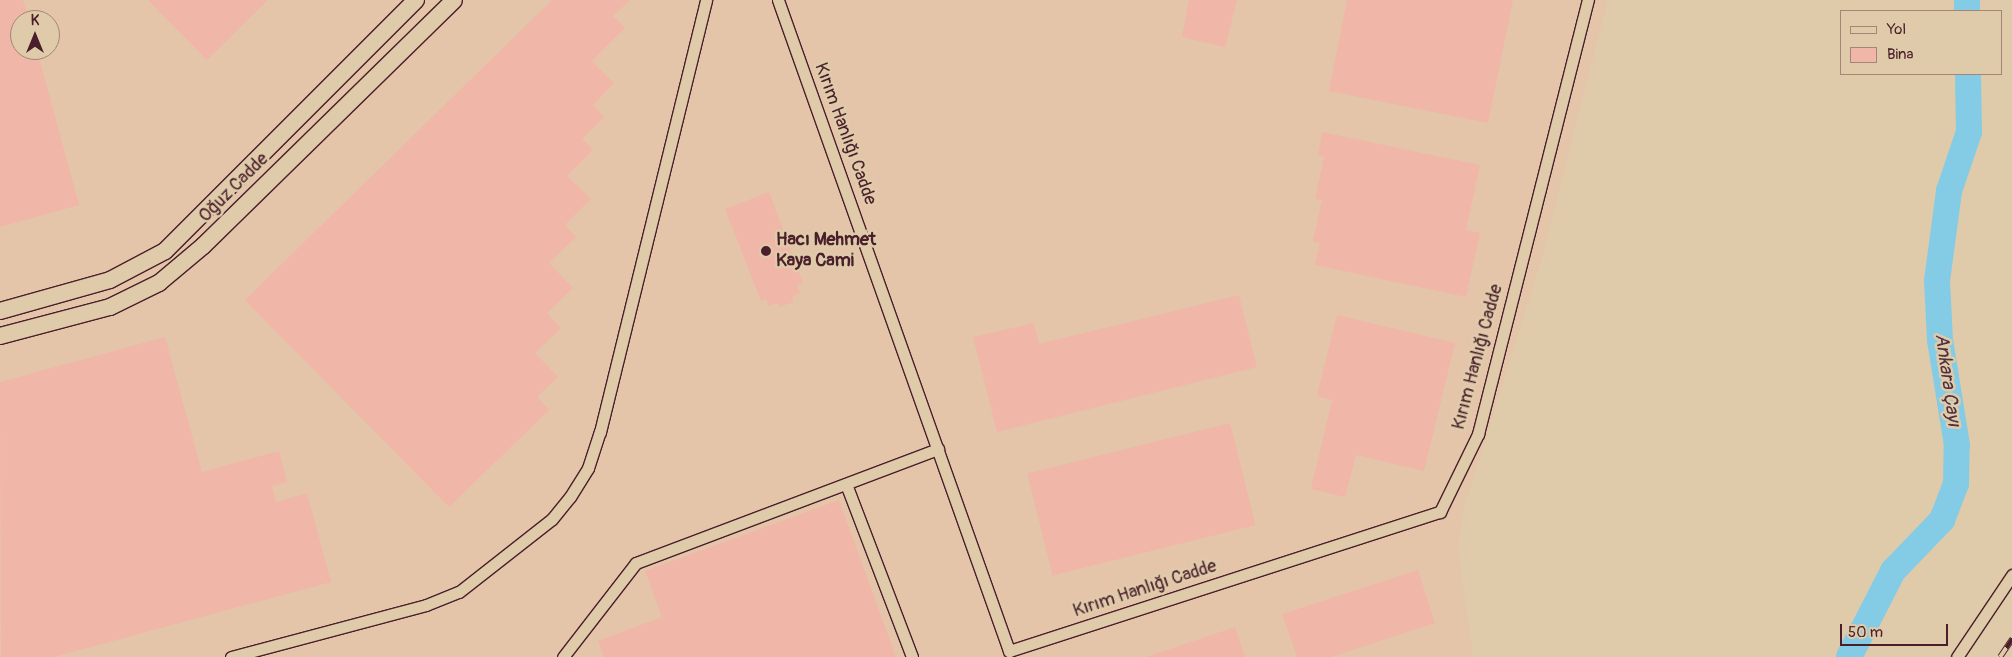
<!DOCTYPE html>
<meta charset="utf-8">
<style>
body{margin:0}
#map{position:relative;width:2012px;height:657px;overflow:hidden;background:#dfcbaa;font-family:Pangolin,sans-serif}
div>[style]{position:absolute}
[style*='--x']{left:calc(var(--x)*1px);top:calc(var(--y)*1px);width:calc(var(--w)*1px);rotate:calc(var(--a)*1deg)}
.built>*{inset:0;background:#e4c5a9}
.river>*{height:26px;margin:-13px;padding:0 13px;transform-origin:13px;border-radius:13px;background:#84cce5}
.building>*{inset:0;background:#f0b6a8;transform-origin:0 0}
.roads{filter:drop-shadow(1px 0 #4a1f2b) drop-shadow(-1px 0 #4a1f2b) drop-shadow(0 1px #4a1f2b) drop-shadow(0 -1px #4a1f2b)}
.street>*{height:11px;margin:-5.5px;padding:0 5.5px;transform-origin:5.5px;border-radius:5.5px;background:#dfcbaa}
.secondary>*{height:16px;margin:-8px;padding:0 8px;transform-origin:8px;border-radius:8px;background:#dfcbaa}
.rail>*{height:5.5px;margin-top:-2.75px;transform-origin:0;background:repeating-linear-gradient(90deg,#dfcbaa 0 11px,#4a1f2b 0 22px);box-sizing:border-box;border-block:1px solid #4a1f2b}
.dots>*{width:14px;height:14px;translate:-50% -50%;box-sizing:border-box;border:2px solid #dfcbaa;border-radius:50%}
span{translate:-50% -50%;white-space:nowrap;text-align:center;line-height:1.15;-webkit-text-stroke:5px #dfcbaa;paint-order:stroke}
.street-label{font-size:18px;color:#4a1f2b}
.poi-label{font-size:18px;color:#4a1f2b;font-weight:700}
.left{translate:0 -50%;text-align:left}
.water-label{font-size:19px;color:#50303e;font-style:italic}
.legend{position:absolute;left:1840px;top:10px;width:162px;height:65px;box-sizing:border-box;background:#dfcbaa;border:1px solid #a38677;margin:0;padding:6px 9px;list-style:none;font-size:15px;color:#4a1f2b}
.legend li{display:flex;align-items:center;gap:10px;height:25px}
.legend b{width:25px;border:1px solid #a38677}
.north{position:absolute;left:10px;top:10px;width:50px;height:50px;box-sizing:border-box;background:#dfcbaa;border:1px solid #a38677;border-radius:50%;rotate:0deg;font-size:14px;font-weight:700;line-height:20px;text-align:center;color:#4a1f2b}
.north::after{content:'';display:block;margin:auto;width:18px;height:22px;background:#4a1f2b;clip-path:polygon(50% 0,100% 100%,50% 72%,0 100%)}
.scale{position:absolute;left:1840px;top:624px;width:108px;height:22px;box-sizing:border-box;border:2px solid #4a1f2b;border-top:0;padding-left:6px;font-size:15px;line-height:18px;white-space:nowrap;color:#4a1f2b;-webkit-text-stroke:4px #dfcbaa;paint-order:stroke}
</style>
<div id="map">
<div class="built">
<div style="clip-path:polygon(evenodd,0 0,1608px 0,1542px 258px,1465px 505px,1458px 546px,1473px 657px,0 657px,0 0,20px 20px,50px 20px,50px 50px,20px 50px,20px 20px)"></div>
</div>
<div class="river">
<div style="--x:1967;--y:11;--w:11;--a:-90"></div>
<div style="--x:1849;--y:657;--w:97;--a:-62.9"></div>
<div style="--x:1893;--y:571;--w:71;--a:-46.1"></div>
<div style="--x:1942;--y:520;--w:39;--a:-69"></div>
<div style="--x:1956;--y:484;--w:39;--a:-89"></div>
<div style="--x:1957;--y:445;--w:106;--a:-99.2"></div>
<div style="--x:1940;--y:340;--w:59;--a:-92.9"></div>
<div style="--x:1937;--y:281;--w:91;--a:-82.4"></div>
<div style="--x:1949;--y:191;--w:62;--a:-71.3"></div>
<div style="--x:1969;--y:132;--w:58;--a:-91"></div>
</div>
<div class="building">
<div style="clip-path:polygon(0 0,23px 0,29px 20px,20px 20px,20px 50px,37px 50px,79px 205px,0 227px)"></div>
<div style="clip-path:polygon(148px 0,268px 0,207px 60px)"></div>
<div style="clip-path:polygon(552px 0,630px 0,613px 16px,625px 28px,592px 61px,614px 83px,593px 105px,604px 117px,582px 139px,593px 150px,567px 176px,591px 199px,565px 225px,576px 237px,549px 263px,573px 288px,547px 313px,561px 328px,535px 353px,558px 377px,537px 397px,549px 410px,449px 507px,245px 300px)"></div>
<div style="clip-path:polygon(1189px 0,1237px 0,1225px 47px,1182px 37px)"></div>
<div style="clip-path:polygon(1347px 0,1513px 0,1488px 123px,1329px 91px)"></div>
<div style="clip-path:polygon(1322px 132px,1480px 165px,1466px 230px,1480px 233px,1466px 297px,1315px 265px,1320px 243px,1313px 241px,1322px 200px,1315px 199px,1324px 157px,1318px 156px)"></div>
<div style="clip-path:polygon(769px 192px,803px 283px,797px 285px,800px 293px,792px 297px,794px 302px,779px 307px,777px 303px,769px 306px,766px 299px,761px 301px,725px 209px)"></div>
<div style="clip-path:polygon(1239px 295px,1257px 367px,997px 432px,973px 337px,1034px 323px,1039px 344px)"></div>
<div style="clip-path:polygon(1337px 315px,1455px 343px,1424px 471px,1356px 455px,1345px 497px,1311px 489px,1332px 400px,1317px 396px)"></div>
<div style="clip-path:polygon(165px 337px,202px 472px,279px 451px,287px 482px,272px 486px,276px 502px,307px 493px,331px 582px,54px 657px,1px 657px,0 382px)"></div>
<div style="left:1230px;top:423px;width:105px;height:209px;rotate:76deg"></div>
<div style="clip-path:polygon(839px 500px,896px 657px,604px 657px,598px 641px,662px 617px,645px 571px)"></div>
<div style="clip-path:polygon(1418px 570px,1435px 623px,1331px 657px,1297px 657px,1282px 614px)"></div>
<div style="clip-path:polygon(1235px 627px,1245px 657px,1146px 657px)"></div>
</div>
<div class="roads">
<div class="street">
<div style="--x:778;--y:0;--w:691;--a:70.46"></div>
<div style="--x:1009;--y:651;--w:453;--a:-17.9"></div>
<div style="--x:1440;--y:512;--w:87;--a:-64"></div>
<div style="--x:1478;--y:434;--w:448;--a:-75.8"></div>
<div style="--x:846;--y:484;--w:185;--a:69.1"></div>
<div style="--x:231;--y:657;--w:202;--a:-14.9"></div>
<div style="--x:426;--y:605;--w:35;--a:-22"></div>
<div style="--x:459;--y:592;--w:118;--a:-38.1"></div>
<div style="--x:552;--y:519;--w:28;--a:-51"></div>
<div style="--x:570;--y:497;--w:34;--a:-58"></div>
<div style="--x:588;--y:468;--w:38;--a:-72"></div>
<div style="--x:600;--y:432;--w:445;--a:-76.2"></div>
<div style="--x:563;--y:657;--w:119;--a:-52.2"></div>
<div style="--x:636;--y:563;--w:323;--a:-20.7"></div>
<div style="--x:1957;--y:657;--w:99;--a:-56.1"></div>
</div>
<div class="secondary">
<div style="--x:0;--y:311;--w:114;--a:-15.7"></div>
<div style="--x:110;--y:280;--w:62;--a:-27.8"></div>
<div style="--x:165;--y:251;--w:355;--a:-45"></div>
<div style="--x:0;--y:336;--w:114;--a:-14.8"></div>
<div style="--x:110;--y:307;--w:55;--a:-26.1"></div>
<div style="--x:159;--y:283;--w:57;--a:-40.1"></div>
<div style="--x:203;--y:246;--w:351;--a:-44.4"></div>
</div>
</div>
<div class="rail">
<div style="--x:2000;--y:657;--w:22;--a:-56"></div>
</div>
<div class="dots">
<div style="left:766px;top:251px;background:#4a1f2b"></div>
</div>
<div class="street-label">
<span style="left:845px;top:134px;rotate:70deg">Kırım Hanlığı Cadde</span>
<span style="left:234px;top:188px;rotate:-45deg">Oğuz Cadde</span>
<span style="left:1478px;top:357px;rotate:-75deg">Kırım Hanlığı Cadde</span>
<span style="left:1145px;top:589px;rotate:-18deg">Kırım Hanlığı Cadde</span>
</div>
<div class="poi-label">
<span class="left" style="left:776px;top:251px">Hacı Mehmet<br>Kaya Cami</span>
</div>
<div class="water-label">
<span style="left:1947px;top:380px;rotate:82deg">Ankara Çayı</span>
</div>
<ul class="legend">
<li><b style="height:6px;background:#dfcbaa"></b>Yol</li>
<li><b style="height:14px;background:#f0b6a8"></b>Bina</li>
</ul>
<div class="north">K</div>
<div class="scale">50 m</div>
</div>
